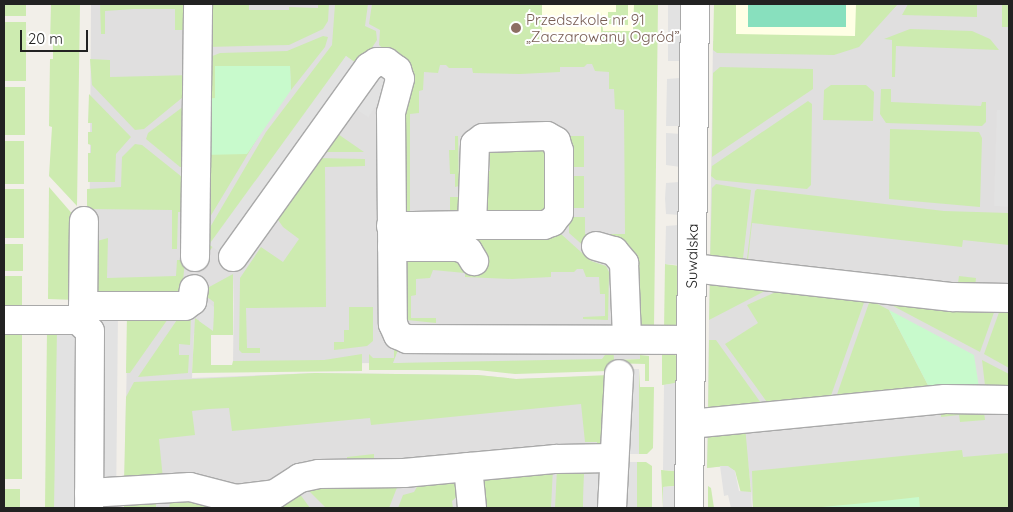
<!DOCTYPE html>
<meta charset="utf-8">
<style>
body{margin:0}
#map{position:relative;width:1013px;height:512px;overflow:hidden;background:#f2efe9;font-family:Quicksand,sans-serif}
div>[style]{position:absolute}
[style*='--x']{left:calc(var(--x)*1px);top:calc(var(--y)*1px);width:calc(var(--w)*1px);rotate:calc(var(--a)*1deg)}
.residential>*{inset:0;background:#e0dfdf}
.education>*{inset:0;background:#ffffe5;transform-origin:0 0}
.grass>*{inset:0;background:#cdebb0;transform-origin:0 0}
.park>*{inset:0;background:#c8facc}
.pitch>*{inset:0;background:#88e0be;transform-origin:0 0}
.parking>*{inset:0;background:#e2e2e2;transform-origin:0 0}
.roads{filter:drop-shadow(1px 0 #a9a9a9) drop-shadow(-1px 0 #a9a9a9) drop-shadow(0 1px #a9a9a9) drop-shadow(0 -1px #a9a9a9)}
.minor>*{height:28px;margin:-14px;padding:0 14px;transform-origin:14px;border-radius:14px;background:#fff}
.dots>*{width:14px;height:14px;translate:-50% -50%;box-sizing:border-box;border:2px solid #fff;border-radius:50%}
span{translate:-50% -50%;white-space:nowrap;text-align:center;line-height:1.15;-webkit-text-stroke:4px #fff;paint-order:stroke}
.education-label{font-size:15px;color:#785e54}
.left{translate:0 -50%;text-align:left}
.street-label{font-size:15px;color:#222}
.frame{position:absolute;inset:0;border:5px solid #222;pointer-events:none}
.scale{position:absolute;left:20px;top:30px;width:68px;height:22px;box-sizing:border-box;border:2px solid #222;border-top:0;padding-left:6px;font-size:15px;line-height:18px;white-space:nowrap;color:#222;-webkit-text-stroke:4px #fff;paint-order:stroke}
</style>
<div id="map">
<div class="residential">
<div style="clip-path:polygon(91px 4px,389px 4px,643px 54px,640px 359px,233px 365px,234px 275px,232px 333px,194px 333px,192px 378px,315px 373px,478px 375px,516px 379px,598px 376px,597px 448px,583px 508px,124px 508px,128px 301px,89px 300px)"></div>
<div style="clip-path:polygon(885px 4px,1009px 4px,1009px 489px,811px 508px,753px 508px,748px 463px,707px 468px,713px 41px,855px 42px)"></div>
</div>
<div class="education">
<div style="left:389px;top:4px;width:254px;height:49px"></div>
<div style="clip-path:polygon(730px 4px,885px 4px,855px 42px,729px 41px)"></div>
</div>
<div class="grass">
<div style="left:4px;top:4px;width:22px;height:12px"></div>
<div style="clip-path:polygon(51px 4px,80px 4px,77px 206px,49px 176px,52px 127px,49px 126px,50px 59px,53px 59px,53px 44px,50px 44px)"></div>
<div style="clip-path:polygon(100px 4px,192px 4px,192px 30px,175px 30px,175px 9px,134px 9px,105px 11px,105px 34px,101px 34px)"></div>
<div style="clip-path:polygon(204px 4px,249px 4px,249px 10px,289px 10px,289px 7px,318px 8px,318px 4px,329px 4px,328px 21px,323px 29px,289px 45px,207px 47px)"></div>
<div style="clip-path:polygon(335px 4px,368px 4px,365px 26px,376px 31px,377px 40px,360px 66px,346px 56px,209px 252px,202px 241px,266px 132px,332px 45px)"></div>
<div style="clip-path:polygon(372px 4px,542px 4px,542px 39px,585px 39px,585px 45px,601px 45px,601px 12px,603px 31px,633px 31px,634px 4px,658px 4px,654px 328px,644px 331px,639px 324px,637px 266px,595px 256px,569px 233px,569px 217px,585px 217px,585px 234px,625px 234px,624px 110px,615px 109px,614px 89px,609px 89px,609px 72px,595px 71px,592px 64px,587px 64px,584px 67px,560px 67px,560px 72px,520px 74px,473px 73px,472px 68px,449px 68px,446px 65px,440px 65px,438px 73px,424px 72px,423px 90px,419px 91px,419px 113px,410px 114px,410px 213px,450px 213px,450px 197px,465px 197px,464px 206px,456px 215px,404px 216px,404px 66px,379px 45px,380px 30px,369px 24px)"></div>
<div style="clip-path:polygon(616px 4px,628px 4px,628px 25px,608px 24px,608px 12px,616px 12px)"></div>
<div style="clip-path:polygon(714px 4px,736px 4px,736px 34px,855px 36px,856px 4px,898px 4px,859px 47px,834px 55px,717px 53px,713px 50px)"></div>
<div style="clip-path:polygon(908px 4px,977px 4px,977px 17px,902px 15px)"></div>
<div style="left:1002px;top:4px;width:7px;height:23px"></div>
<div style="left:4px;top:22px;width:22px;height:59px"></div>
<div style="clip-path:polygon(910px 29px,972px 31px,990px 39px,999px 50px,896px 46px,895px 77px,892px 77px,892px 40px,884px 39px)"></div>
<div style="clip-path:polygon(323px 36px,328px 37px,325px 47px,291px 90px,290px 66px,272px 114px,201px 232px,210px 57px,220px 53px,287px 51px)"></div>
<div style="clip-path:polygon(90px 59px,110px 60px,110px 77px,192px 75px,188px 93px,144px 129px,135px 130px,92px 85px)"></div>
<div style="clip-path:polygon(720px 67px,813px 69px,813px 89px,712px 157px,713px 73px)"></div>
<div style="clip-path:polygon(831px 85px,866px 85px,874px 92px,873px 121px,823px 120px,824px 90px)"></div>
<div style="left:4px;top:87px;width:21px;height:48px"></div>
<div style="clip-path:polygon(881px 89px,891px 89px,891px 102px,981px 106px,982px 102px,986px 102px,986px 122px,982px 126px,886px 123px,880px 114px)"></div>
<div style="clip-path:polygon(89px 94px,131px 137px,116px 154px,115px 182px,88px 182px,88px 153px,91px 153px,91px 145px,88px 144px,88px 132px,92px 132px,92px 123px,88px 123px)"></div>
<div style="clip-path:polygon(808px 101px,812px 104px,811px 185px,807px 189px,716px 180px,711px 176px,712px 166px)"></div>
<div style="clip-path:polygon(188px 103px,185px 167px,180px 167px,146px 139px,148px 133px)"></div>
<div style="clip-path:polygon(890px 129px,979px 132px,982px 138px,980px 207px,889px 199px)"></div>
<div style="clip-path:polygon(335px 132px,364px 152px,315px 152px)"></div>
<div style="clip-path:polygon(455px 136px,458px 136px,459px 186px,455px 187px,455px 174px,450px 174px,449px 150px,455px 150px)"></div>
<div style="left:568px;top:136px;width:16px;height:31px"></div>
<div style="left:4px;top:141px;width:20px;height:43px"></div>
<div style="clip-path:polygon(135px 144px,142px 145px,187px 181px,190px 212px,178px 212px,177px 249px,172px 249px,172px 210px,87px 209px,87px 189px,121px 187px,122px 157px)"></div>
<div style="clip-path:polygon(540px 146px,548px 153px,551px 199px,545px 212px,490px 213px,484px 204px,486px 171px,490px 171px,490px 162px,482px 162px,490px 148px)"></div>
<div style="clip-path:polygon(316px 158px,365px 159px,365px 166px,325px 167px,326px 307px,246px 308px,247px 348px,260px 348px,260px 353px,242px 353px,239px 350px,240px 278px,261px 247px,283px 262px,299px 239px,283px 227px,276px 217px)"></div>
<div style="left:568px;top:176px;width:16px;height:32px"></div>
<div style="clip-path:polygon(716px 184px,751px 190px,742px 267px,710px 263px,712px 188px)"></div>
<div style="clip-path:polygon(49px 187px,75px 217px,76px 300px,48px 299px)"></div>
<div style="left:4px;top:189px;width:20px;height:49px"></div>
<div style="clip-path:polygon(757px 189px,944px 211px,1009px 213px,1009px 245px,963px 240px,962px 247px,752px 223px,748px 260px,775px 263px,746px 267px,755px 191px)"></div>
<div style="clip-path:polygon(517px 234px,561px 234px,591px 261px,606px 266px,609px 272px,608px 320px,583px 319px,583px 317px,605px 316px,605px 294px,600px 294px,599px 277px,586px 277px,583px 269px,577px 269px,574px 272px,551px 272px,551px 277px,512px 279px,465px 277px,465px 273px,433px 270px,430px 278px,416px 279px,416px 295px,411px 296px,411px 318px,436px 318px,436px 323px,407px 320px,405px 260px,468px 239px)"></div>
<div style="clip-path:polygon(108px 238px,107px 278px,176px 276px,177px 260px,185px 260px,182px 292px,89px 300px,97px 241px)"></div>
<div style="left:4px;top:244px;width:19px;height:27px"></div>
<div style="clip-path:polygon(665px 264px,680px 266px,679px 323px,664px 331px)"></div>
<div style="clip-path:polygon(233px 274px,233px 335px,211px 335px,211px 365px,232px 365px,233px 361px,324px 360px,362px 354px,362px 371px,192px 373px,195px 318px,213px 330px,214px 302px,200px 292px)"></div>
<div style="left:4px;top:276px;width:18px;height:32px"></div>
<div style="clip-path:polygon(959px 276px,976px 278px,975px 287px,933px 284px,933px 280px,958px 283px)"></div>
<div style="clip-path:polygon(710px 277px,769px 289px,709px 320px)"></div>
<div style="clip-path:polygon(789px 286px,867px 294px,828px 404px,772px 409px,725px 344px,758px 323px,747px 305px)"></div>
<div style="clip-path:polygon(878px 298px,997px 304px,980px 352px)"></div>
<div style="clip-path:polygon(870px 300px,889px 310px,932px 393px,834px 403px)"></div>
<div style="clip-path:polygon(1002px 304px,1009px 305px,1009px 368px,984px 354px)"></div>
<div style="clip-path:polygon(349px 307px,373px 307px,373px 341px,367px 346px,334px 350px,334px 342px,344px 342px,344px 330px,349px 330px)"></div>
<div style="clip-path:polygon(183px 311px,191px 316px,190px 345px,179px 344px,179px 355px,189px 355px,188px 373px,138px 377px)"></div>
<div style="clip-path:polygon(127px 314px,170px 316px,130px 373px,126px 373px)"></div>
<div style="clip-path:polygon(47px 330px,76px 330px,60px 508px,45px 508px)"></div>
<div style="left:4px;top:332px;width:18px;height:147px"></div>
<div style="clip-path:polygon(709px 340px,716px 340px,766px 410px,708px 416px)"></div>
<div style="clip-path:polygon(613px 344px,614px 360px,640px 359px,640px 355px,649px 356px,649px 381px,645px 381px,645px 364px,609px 363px,608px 371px,515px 374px,478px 370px,369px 370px,369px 354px,373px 358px,394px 358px,394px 346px,400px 345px,394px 363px)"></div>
<div style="clip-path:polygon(662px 349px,679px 357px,679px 382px,676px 384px,662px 385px)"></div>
<div style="clip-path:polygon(982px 360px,1009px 374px,1009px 392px,986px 394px)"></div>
<div style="clip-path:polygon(639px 369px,640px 387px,654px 387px,653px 448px,647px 454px,638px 454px)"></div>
<div style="clip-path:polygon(315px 373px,478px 375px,516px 379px,609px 375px,605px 444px,597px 448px,597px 442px,585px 442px,581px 404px,371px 425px,370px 418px,232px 431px,229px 408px,209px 409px,192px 411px,195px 435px,159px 439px,163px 479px,124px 483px,126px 397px,134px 382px)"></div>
<div style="clip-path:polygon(941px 412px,984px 412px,985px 420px,960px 422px,959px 415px,941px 417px)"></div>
<div style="clip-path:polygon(745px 426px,751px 492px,741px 493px,735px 471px,726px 466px,707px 468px,708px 430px)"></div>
<div style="clip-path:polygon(962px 450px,963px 457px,1009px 453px,1009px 508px,753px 508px,752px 471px)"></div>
<div style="clip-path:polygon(374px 454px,374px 461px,393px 459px,393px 464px,347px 461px,347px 457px)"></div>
<div style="clip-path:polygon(637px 462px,646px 462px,652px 466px,652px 508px,636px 508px)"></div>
<div style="clip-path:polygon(553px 468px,551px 508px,480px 508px,477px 480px)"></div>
<div style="clip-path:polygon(557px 468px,598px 472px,584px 475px,583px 508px,555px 508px)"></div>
<div style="clip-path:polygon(661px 470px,676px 471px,676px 486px,663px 487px,663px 508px)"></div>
<div style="clip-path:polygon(453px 477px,462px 492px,452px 501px,453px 508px,398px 508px,403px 495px,414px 492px,418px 485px)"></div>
<div style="clip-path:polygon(303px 485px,398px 485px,389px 508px,326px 508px)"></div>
<div style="clip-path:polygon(708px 486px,711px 488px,714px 508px,708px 508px)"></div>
<div style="left:5px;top:489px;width:15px;height:19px"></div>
<div style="clip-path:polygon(297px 490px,310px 508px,265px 508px)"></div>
<div style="clip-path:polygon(171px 497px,224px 508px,169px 508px)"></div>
<div style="clip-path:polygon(124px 501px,156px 502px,156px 507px,124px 508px)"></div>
</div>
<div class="park">
<div style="clip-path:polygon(215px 66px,290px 66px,291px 90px,247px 154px,203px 155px,202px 99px,215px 98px)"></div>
<div style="clip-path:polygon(889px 310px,974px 355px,980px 394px,932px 393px)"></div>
<div style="clip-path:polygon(919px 497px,920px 508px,811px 508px,865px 503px)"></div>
</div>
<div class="pitch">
<div style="left:748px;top:4px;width:98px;height:23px"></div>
</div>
<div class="parking">
<div style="left:668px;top:4px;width:17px;height:57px"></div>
<div style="left:346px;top:56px;width:17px;height:233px;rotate:36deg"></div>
<div style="left:379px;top:69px;width:18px;height:46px;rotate:34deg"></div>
<div style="clip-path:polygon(683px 75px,681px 167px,666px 165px,666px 133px,681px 134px,681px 126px,666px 126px,667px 79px,680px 78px)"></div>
<div style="clip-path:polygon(997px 110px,1009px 110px,1009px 207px,994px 206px)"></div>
<div style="clip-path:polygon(683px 175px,682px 273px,678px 265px,665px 264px,666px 226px,679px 225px,683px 220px,680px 215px,666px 214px,665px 198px,666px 183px,679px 182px)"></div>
<div style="clip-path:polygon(201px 297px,214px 307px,213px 331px,199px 321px)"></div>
<div style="clip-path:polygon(118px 311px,116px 508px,54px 508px,57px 330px,88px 318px)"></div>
<div style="clip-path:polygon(613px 344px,602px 359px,393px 363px,400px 345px)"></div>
<div style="left:624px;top:369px;width:15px;height:85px"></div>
<div style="clip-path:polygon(679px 382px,679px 508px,663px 508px,663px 487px,676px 486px,676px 471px,663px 470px,664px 385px)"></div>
<div style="left:623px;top:462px;width:14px;height:46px"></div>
<div style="clip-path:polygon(720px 466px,728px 466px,735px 471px,739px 491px,751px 492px,752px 508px,731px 508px,728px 495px,724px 496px)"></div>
<div style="clip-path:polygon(598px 470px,598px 508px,583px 508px,584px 474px,595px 474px)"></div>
</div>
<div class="roads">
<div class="minor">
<div style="--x:391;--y:226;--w:22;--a:0"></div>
<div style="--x:413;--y:226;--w:59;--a:-1"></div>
<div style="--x:472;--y:225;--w:72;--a:0"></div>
<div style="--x:544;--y:225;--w:9;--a:-21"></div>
<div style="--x:552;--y:222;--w:11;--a:-52"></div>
<div style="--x:559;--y:213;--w:62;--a:-90"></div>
<div style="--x:559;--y:151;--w:10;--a:-107"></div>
<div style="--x:556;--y:141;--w:10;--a:-151"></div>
<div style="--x:547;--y:136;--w:64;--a:178.2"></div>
<div style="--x:483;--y:138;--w:10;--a:143"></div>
<div style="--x:475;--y:144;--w:81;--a:92.1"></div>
<div style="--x:596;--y:246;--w:19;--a:16"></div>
<div style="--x:614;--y:251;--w:16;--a:50"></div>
<div style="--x:624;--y:263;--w:75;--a:87.7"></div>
<div style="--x:392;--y:247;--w:66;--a:0"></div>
<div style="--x:458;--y:247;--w:11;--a:22"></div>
<div style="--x:468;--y:251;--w:12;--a:59"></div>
<div style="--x:195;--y:257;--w:253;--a:-89.3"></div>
<div style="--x:233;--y:257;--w:234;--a:-54.4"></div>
<div style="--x:369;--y:67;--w:9;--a:-32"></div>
<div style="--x:377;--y:62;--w:9;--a:0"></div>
<div style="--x:386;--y:62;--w:14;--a:36"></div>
<div style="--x:397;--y:70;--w:9;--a:72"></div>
<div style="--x:400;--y:79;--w:35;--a:105"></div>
<div style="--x:391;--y:113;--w:211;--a:89.5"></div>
<div style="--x:393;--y:324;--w:12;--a:66"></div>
<div style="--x:398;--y:335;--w:10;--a:24"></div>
<div style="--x:407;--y:339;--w:284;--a:0.2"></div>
<div style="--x:692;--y:268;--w:262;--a:6.4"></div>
<div style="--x:952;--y:297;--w:57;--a:1"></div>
<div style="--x:83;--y:306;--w:102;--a:0"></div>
<div style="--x:185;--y:306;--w:9;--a:-36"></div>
<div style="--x:192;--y:301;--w:12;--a:-81"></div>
<div style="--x:4;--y:320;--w:74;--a:0"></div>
<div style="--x:78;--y:320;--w:16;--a:43"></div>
<div style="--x:90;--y:331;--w:177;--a:90.3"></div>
<div style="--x:78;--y:320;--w:9;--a:-54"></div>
<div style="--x:83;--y:313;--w:92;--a:-89.4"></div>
<div style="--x:690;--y:424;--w:256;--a:-5.6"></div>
<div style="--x:945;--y:399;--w:64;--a:0.9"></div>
<div style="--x:468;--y:467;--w:41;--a:84.4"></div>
<div style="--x:89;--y:493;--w:101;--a:-3.4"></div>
<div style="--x:190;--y:487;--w:48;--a:14.6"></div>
<div style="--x:236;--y:499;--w:39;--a:-7"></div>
<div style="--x:275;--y:494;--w:30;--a:-33"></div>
<div style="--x:300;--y:478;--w:19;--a:-12"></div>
<div style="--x:319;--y:474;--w:85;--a:-0.7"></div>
<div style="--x:404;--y:473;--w:153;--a:-5.3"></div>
<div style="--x:556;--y:459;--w:57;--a:-1"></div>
<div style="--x:612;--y:508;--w:134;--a:-87"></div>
<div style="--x:689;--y:508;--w:504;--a:-89.32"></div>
</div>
</div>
<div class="dots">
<div style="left:516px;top:28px;background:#8d6e63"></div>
</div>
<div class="education-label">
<span class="left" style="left:526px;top:28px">Przedszkole nr 91<br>„Zaczarowany Ogród”</span>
</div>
<div class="street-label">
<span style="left:692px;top:256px;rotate:-89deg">Suwalska</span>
</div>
<div class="frame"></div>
<div class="scale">20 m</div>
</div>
